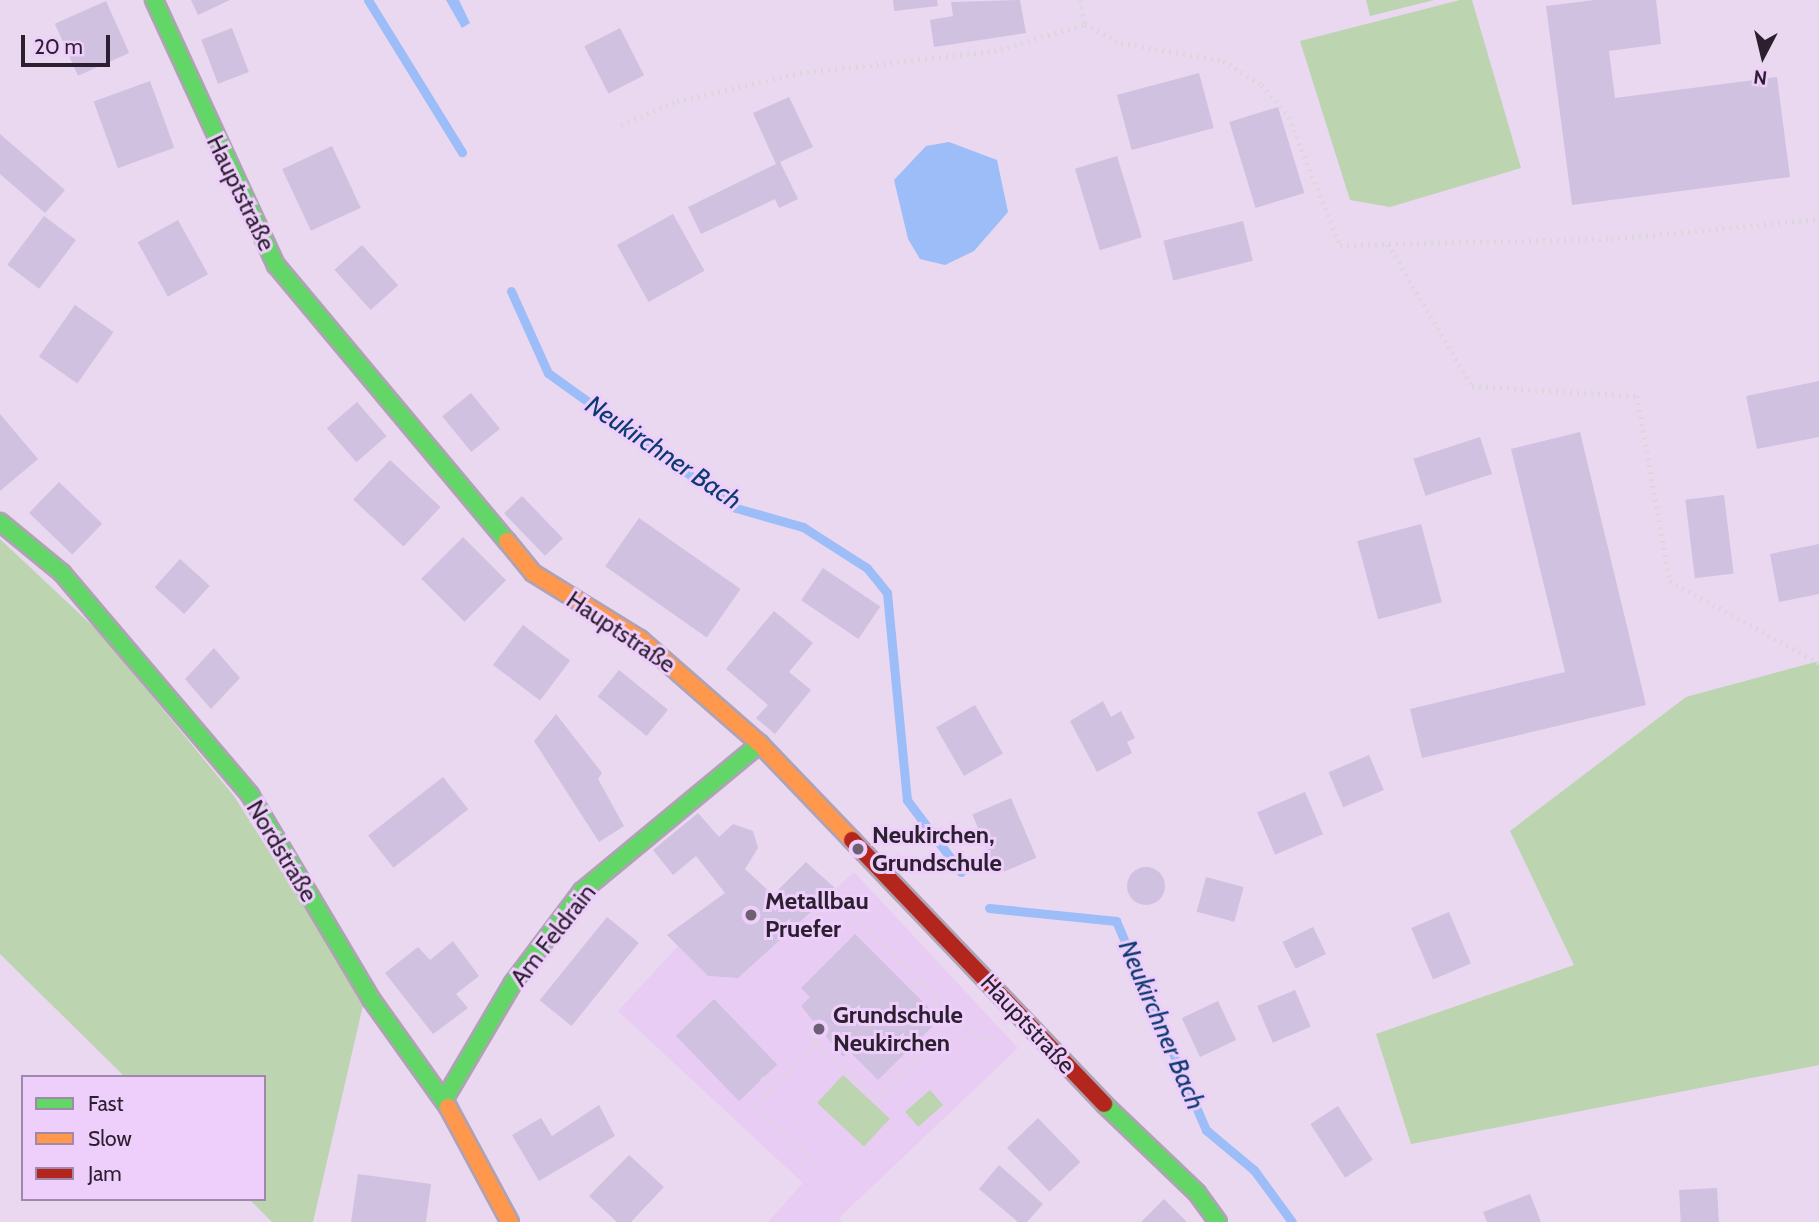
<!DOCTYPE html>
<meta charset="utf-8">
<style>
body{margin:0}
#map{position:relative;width:1819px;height:1222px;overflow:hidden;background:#ead8f0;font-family:Cabin,sans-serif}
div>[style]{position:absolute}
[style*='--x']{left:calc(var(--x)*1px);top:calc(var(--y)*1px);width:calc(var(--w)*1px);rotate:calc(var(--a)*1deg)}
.built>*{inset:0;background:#e8ccf3}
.green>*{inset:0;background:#bcd4b0;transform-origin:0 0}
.water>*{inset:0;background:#9cbdf8}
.stream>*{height:9px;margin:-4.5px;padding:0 4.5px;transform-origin:4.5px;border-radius:4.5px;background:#9cbdf8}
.building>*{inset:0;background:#d0c1e1;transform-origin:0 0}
.round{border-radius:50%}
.path>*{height:4.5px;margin-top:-2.25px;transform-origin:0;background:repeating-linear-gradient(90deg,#dcd6dd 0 2px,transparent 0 7px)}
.roads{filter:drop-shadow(2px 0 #afa2b4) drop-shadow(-2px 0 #afa2b4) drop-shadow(0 2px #afa2b4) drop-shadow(0 -2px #afa2b4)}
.fast>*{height:16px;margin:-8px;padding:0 8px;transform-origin:8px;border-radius:8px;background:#63d668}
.slow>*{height:16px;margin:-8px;padding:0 8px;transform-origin:8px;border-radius:8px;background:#ff974d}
.jam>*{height:16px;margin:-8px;padding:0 8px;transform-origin:8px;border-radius:8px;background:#b3261e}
.dots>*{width:19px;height:19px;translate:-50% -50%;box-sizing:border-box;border:4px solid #eecefa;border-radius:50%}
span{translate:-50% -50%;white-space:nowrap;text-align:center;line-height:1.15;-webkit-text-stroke:6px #eecefa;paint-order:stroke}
.street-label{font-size:24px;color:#2c2030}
.poi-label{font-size:24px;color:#2c2030;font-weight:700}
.left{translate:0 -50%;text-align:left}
.water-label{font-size:26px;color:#0c3a73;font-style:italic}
.legend{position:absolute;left:21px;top:1075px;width:245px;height:126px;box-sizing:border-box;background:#eecefa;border:2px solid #a088a9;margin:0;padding:9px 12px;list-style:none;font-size:21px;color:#2c2030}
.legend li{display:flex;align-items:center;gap:14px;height:35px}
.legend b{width:35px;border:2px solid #a088a9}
.north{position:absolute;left:1728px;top:21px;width:70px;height:70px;-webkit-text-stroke:5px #eecefa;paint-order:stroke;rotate:187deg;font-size:19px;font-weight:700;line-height:28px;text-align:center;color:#2c2030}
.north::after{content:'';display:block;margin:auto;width:24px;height:32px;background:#2c2030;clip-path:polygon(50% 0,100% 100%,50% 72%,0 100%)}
.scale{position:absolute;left:21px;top:35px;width:89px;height:32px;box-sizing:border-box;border:4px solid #2c2030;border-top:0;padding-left:9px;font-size:21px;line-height:24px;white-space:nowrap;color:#2c2030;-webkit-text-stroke:5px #eecefa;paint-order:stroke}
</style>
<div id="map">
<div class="built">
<div style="clip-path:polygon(854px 872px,1018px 1048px,839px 1218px,842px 1222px,768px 1222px,803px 1183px,618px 1011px,678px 946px,708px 976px,738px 978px)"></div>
</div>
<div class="green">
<div style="clip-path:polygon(1366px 0,1434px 0,1370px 16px)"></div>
<div style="clip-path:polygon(1460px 0,1472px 0,1521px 168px,1390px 207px,1350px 200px,1300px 41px)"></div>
<div style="clip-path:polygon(0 539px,100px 633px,234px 796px,364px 1001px,313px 1222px,272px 1222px,249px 1199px,264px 1199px,264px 1077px,125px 1077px,0 954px)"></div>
<div style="clip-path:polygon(1819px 661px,1819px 1065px,1411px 1144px,1376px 1034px,1574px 965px,1510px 831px,1686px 697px)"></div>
<div style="left:843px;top:1075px;width:64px;height:38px;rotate:43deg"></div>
<div style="left:930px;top:1090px;width:20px;height:33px;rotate:49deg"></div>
</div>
<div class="water">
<div style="clip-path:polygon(446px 0,459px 0,470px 23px,462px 28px)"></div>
<div style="clip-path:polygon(949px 142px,997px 160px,1008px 212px,974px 251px,945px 265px,920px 259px,908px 239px,894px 180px,926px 146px)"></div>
</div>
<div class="stream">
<div style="--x:368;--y:0;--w:179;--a:58.3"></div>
<div style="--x:511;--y:291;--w:90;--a:65.7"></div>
<div style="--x:548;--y:373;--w:231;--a:35.7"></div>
<div style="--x:736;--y:508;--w:70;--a:15.8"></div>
<div style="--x:803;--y:527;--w:76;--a:32.6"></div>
<div style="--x:867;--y:568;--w:32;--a:51"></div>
<div style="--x:887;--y:593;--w:208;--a:84.5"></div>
<div style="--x:907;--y:800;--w:90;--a:53.1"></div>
<div style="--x:989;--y:908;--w:128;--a:5.8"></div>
<div style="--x:1116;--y:921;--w:228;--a:66.7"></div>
<div style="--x:1206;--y:1130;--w:62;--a:39.8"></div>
<div style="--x:1254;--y:1170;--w:64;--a:53.8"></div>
</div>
<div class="building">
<div style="clip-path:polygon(191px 0,230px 0,198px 15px)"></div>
<div style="clip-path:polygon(893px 0,937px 0,938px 6px,894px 11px)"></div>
<div style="clip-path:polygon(1020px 0,1026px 33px,934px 47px,930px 20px,953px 16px,951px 2px)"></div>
<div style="clip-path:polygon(1595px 0,1656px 0,1661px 44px,1609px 51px,1615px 98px,1777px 77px,1790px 177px,1572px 205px,1546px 6px)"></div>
<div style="left:106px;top:1px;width:57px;height:56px;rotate:66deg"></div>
<div style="left:232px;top:28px;width:47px;height:33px;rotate:69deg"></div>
<div style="left:620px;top:28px;width:53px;height:40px;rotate:63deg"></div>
<div style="left:1199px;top:73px;width:57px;height:85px;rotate:75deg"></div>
<div style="left:150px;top:81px;width:71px;height:60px;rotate:70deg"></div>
<div style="clip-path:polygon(789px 97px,813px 147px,780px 162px,798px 199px,779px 208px,775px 199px,701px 234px,688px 207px,776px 164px,753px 113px)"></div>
<div style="left:1278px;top:107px;width:90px;height:51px;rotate:73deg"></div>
<div style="clip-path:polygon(0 134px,65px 190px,45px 213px,0 174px)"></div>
<div style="left:332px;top:146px;width:68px;height:55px;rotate:65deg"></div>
<div style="left:1117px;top:156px;width:85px;height:44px;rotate:73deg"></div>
<div style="left:673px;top:214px;width:65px;height:64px;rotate:61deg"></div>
<div style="left:44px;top:216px;width:40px;height:61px;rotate:37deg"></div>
<div style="left:178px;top:220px;width:62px;height:46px;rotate:61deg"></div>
<div style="left:1243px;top:221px;width:41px;height:82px;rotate:76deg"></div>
<div style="left:362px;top:245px;width:54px;height:37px;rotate:48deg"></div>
<div style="left:75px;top:305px;width:47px;height:63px;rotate:35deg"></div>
<div style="clip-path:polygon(1819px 381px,1819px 437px,1757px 449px,1746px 396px)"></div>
<div style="left:471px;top:393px;width:46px;height:37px;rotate:51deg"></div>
<div style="left:357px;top:402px;width:45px;height:40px;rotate:49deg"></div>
<div style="clip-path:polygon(0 414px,38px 459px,0 491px)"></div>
<div style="clip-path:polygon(1580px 432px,1646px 705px,1422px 758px,1410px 709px,1565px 672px,1511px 449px)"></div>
<div style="left:1480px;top:437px;width:39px;height:70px;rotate:72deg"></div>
<div style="left:390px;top:460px;width:69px;height:54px;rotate:43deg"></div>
<div style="left:59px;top:482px;width:60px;height:43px;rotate:44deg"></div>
<div style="left:1724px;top:495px;width:79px;height:39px;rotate:83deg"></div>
<div style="left:522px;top:496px;width:59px;height:25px;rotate:46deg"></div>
<div style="left:639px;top:518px;width:124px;height:59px;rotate:35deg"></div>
<div style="left:1421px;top:524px;width:81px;height:66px;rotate:75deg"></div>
<div style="left:463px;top:537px;width:61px;height:59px;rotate:45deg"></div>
<div style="clip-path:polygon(1819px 544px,1819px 594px,1779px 602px,1770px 554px)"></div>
<div style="left:180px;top:559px;width:40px;height:38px;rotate:42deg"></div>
<div style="left:823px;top:568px;width:69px;height:39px;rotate:34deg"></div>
<div style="clip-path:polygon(774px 611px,813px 643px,789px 672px,811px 690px,775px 734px,756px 718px,768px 705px,726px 669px)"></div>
<div style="left:523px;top:625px;width:59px;height:50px;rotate:37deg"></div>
<div style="clip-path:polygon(214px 648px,240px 678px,211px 709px,185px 679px)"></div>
<div style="left:619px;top:670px;width:63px;height:34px;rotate:39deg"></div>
<div style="clip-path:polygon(1103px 701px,1111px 717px,1121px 711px,1135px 738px,1127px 742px,1132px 753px,1097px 772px,1070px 721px)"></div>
<div style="left:975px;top:705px;width:56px;height:45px;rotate:60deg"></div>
<div style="clip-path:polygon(556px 714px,602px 773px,598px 779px,624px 826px,599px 842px,534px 741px)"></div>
<div style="left:1369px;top:755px;width:38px;height:44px;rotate:67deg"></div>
<div style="left:443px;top:777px;width:41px;height:95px;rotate:52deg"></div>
<div style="left:1305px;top:792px;width:46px;height:52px;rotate:67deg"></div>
<div style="left:1011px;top:798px;width:65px;height:42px;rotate:67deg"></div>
<div style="clip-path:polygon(698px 813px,719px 837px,733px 824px,753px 831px,758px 848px,745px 869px,773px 895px,806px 862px,836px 889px,738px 978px,708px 976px,667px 935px,725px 893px,696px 856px,673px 875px,653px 850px)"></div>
<div class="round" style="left:1127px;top:867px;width:38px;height:38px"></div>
<div style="left:1206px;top:877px;width:39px;height:36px;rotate:15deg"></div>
<div style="left:1449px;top:912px;width:56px;height:41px;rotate:67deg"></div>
<div style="left:607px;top:917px;width:41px;height:107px;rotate:39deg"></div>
<div style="left:1313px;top:927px;width:30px;height:34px;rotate:64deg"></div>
<div style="clip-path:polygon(855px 934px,940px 1019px,878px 1080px,849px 1051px,843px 1057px,801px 1006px,810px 997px,801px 988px)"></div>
<div style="clip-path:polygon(453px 941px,479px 976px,456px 994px,468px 1008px,433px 1034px,385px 973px,418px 947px,430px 960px)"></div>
<div style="left:1295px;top:990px;width:40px;height:41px;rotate:67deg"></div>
<div style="left:714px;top:999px;width:91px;height:53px;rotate:46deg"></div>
<div style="left:1218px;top:1001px;width:43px;height:40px;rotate:65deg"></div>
<div style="clip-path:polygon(599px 1105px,615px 1136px,539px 1181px,512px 1135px,541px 1118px,552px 1136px)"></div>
<div style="left:1338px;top:1106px;width:64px;height:33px;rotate:57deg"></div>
<div style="left:1038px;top:1118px;width:61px;height:43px;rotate:46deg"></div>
<div style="clip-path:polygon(629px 1155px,664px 1187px,631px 1222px,617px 1222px,589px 1196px)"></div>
<div style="clip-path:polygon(999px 1165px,1043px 1204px,1027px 1222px,1018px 1222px,979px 1189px)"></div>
<div style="clip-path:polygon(358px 1174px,431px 1184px,426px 1222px,351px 1222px)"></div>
<div style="left:1717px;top:1188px;width:34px;height:38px;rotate:87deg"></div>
<div style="clip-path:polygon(1530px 1194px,1541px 1222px,1487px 1222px,1483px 1212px)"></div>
<div style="clip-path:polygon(1164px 1199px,1187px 1222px,1141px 1222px)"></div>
</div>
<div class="path">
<div style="--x:1080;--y:0;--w:25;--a:78"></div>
<div style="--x:621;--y:125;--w:61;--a:-23.2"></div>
<div style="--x:677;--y:101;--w:126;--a:-12.8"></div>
<div style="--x:800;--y:73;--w:195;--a:-6.5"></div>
<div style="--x:994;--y:51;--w:95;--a:-16.5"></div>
<div style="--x:1085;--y:24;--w:41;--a:27.8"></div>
<div style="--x:1121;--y:43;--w:104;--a:10"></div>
<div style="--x:1223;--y:61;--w:46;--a:31.6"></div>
<div style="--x:1262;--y:85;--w:42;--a:49.8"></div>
<div style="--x:1289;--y:117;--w:138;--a:68.3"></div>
<div style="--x:1340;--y:245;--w:271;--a:-1.3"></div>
<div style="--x:1611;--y:239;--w:209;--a:-5.5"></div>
<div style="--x:1388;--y:244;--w:165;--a:59.4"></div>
<div style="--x:1472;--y:386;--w:165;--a:3.5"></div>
<div style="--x:1637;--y:396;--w:188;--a:79.9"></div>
<div style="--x:1670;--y:581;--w:170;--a:28.8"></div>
<div style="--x:855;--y:914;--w:146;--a:45.6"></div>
<div style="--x:911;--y:990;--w:15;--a:-48"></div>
<div style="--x:817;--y:1022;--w:11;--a:135"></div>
<div style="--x:809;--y:1030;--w:16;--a:63"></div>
<div style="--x:816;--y:1044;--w:81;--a:42.5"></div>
<div style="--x:876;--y:1099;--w:114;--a:-44.6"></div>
<div style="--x:957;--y:1019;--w:29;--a:41"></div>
<div style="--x:979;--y:1038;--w:16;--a:4"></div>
<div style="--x:816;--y:1044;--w:86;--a:135"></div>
<div style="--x:755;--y:1105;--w:98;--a:43.8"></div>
<div style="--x:762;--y:1077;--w:14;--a:45"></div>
</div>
<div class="roads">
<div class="fast">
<div style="--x:154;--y:0;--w:292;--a:65.3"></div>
<div style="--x:276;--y:265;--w:360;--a:50.1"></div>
<div style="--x:0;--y:522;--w:80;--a:39.4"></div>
<div style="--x:62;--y:573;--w:291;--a:49.7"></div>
<div style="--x:250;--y:795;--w:237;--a:59.3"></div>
<div style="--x:371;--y:999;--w:133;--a:54.5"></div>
<div style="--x:444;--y:1100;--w:136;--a:-59.5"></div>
<div style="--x:513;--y:983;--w:115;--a:-53.1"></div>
<div style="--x:582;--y:891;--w:231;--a:-39.6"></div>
<div style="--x:1104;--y:1104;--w:129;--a:43.7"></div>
<div style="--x:1197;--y:1193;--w:36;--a:54"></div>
</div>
<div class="slow">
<div style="--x:507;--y:541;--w:41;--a:50.9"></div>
<div style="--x:533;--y:573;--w:126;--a:31.7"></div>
<div style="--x:640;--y:639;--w:159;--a:41.2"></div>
<div style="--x:760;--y:744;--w:133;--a:46.2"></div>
<div style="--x:448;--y:1107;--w:131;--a:61.7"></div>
</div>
<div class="jam">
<div style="--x:852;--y:840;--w:365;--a:46.3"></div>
</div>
</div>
<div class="dots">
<div style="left:858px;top:849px;background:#6e6073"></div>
<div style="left:751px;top:915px;background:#6e6073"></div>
<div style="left:819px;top:1029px;background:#6e6073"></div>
</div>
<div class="street-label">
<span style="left:241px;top:193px;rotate:64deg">Hauptstraße</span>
<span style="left:621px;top:632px;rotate:34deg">Hauptstraße</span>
<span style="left:282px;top:851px;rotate:59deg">Nordstraße</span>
<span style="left:553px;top:935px;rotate:-52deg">Am Feldrain</span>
<span style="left:1028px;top:1024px;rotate:47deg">Hauptstraße</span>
</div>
<div class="poi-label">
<span class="left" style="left:872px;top:849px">Neukirchen,<br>Grundschule</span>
<span class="left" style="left:765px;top:915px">Metallbau<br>Pruefer</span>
<span class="left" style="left:833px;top:1029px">Grundschule<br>Neukirchen</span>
</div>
<div class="water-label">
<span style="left:663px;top:453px;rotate:34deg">Neukirchner Bach</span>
<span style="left:1161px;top:1025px;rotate:67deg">Neukirchner Bach</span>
</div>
<ul class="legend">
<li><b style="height:9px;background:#63d668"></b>Fast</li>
<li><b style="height:9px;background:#ff974d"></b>Slow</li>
<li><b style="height:9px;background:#b3261e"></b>Jam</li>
</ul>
<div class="north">N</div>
<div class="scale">20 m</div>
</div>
